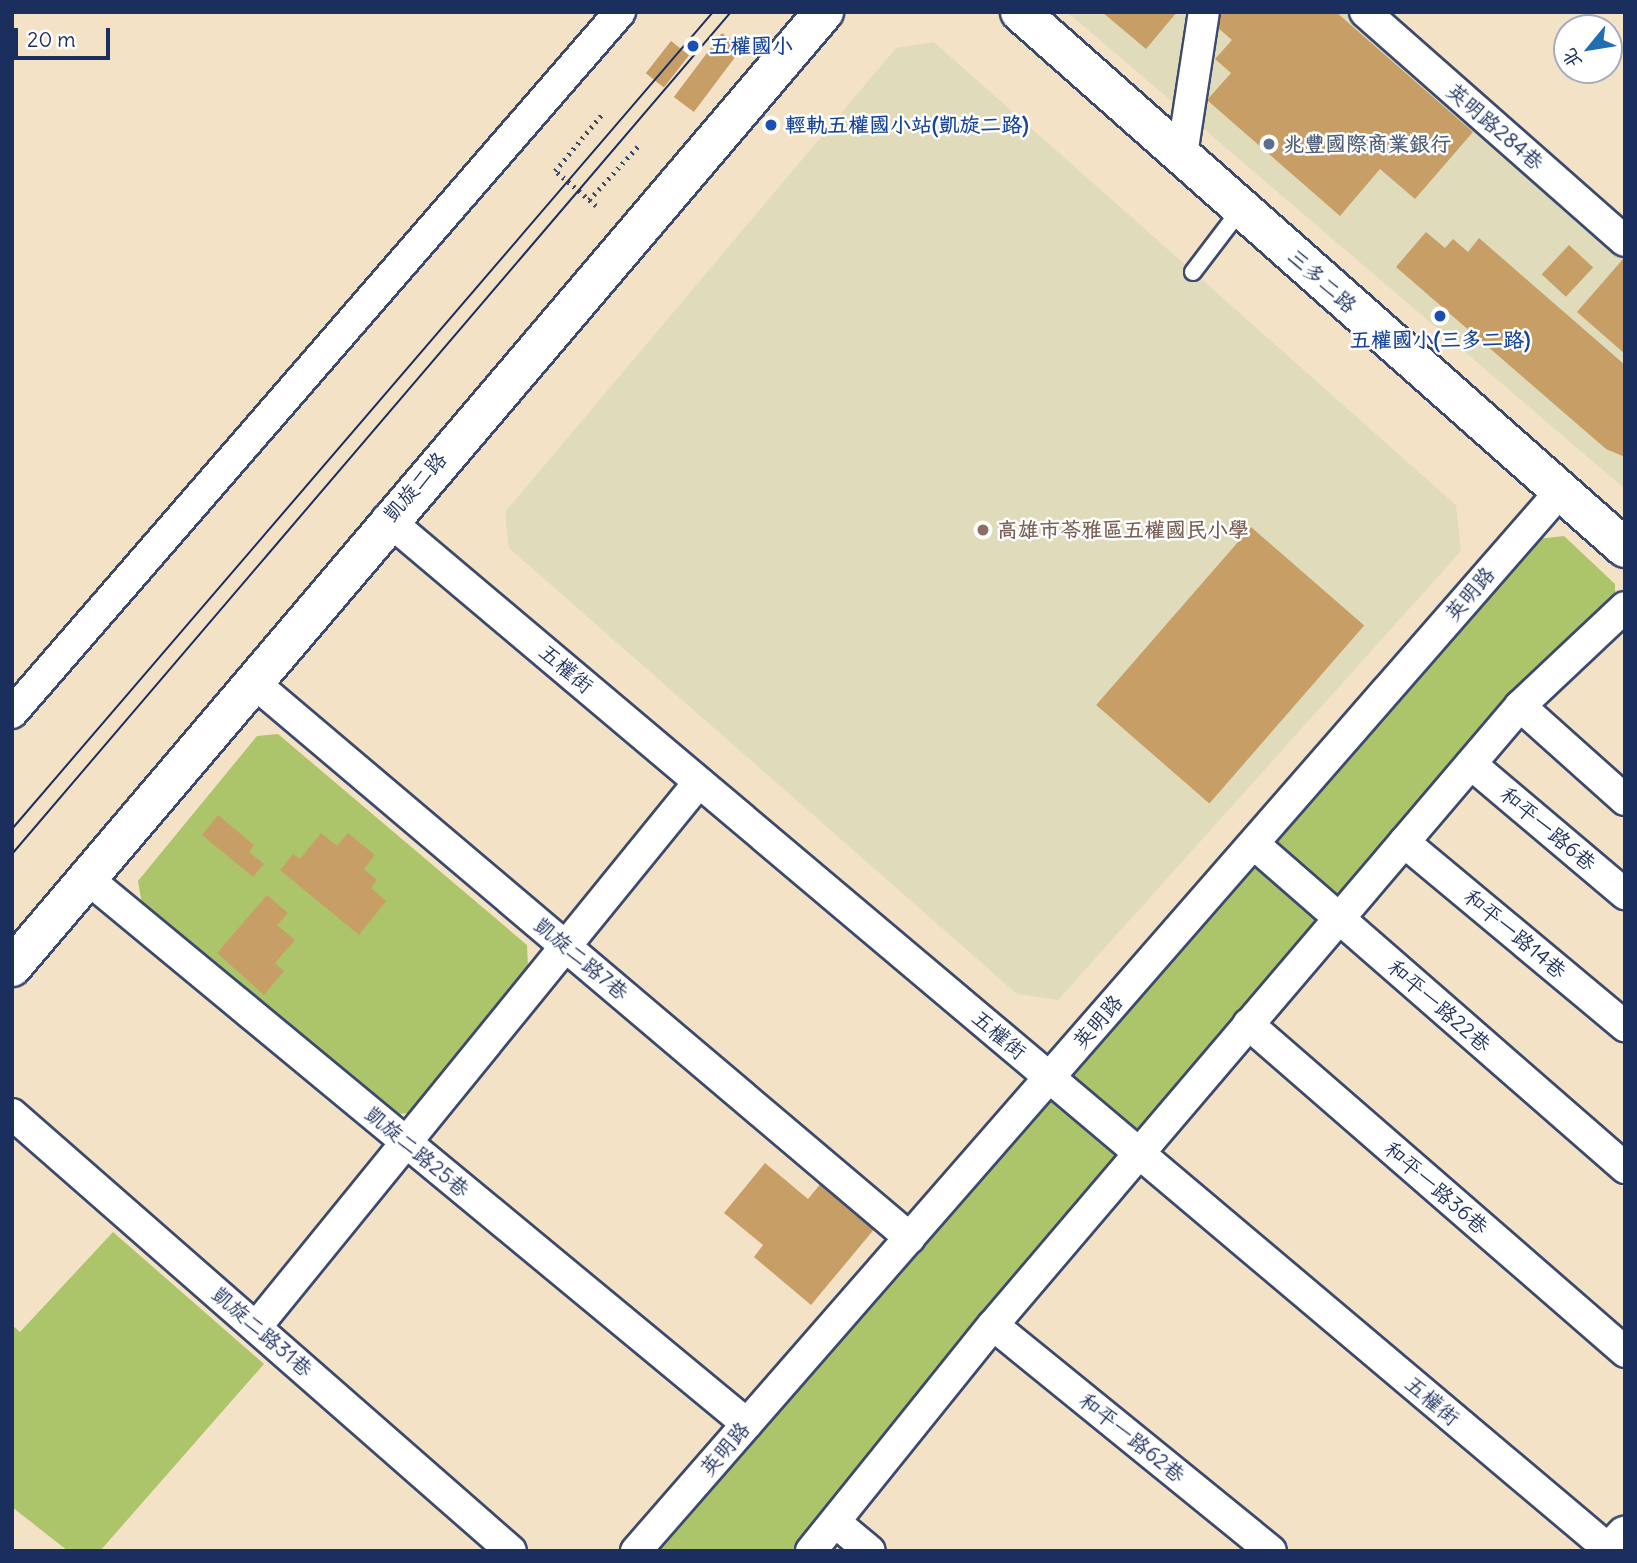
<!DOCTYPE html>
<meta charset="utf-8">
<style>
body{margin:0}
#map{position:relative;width:1637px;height:1563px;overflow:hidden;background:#f4e2c7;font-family:Delius,"LXGW WenKai TC",sans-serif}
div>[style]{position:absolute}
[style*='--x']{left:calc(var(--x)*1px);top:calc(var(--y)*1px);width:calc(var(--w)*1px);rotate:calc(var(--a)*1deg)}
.built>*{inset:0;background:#e0dcbb}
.green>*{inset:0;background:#acc56b}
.building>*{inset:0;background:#c89e67;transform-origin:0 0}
.path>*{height:4.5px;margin-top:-2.25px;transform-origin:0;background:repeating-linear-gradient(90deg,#3c4a6e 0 2px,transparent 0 7px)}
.roads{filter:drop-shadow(2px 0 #3c4a6e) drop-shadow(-2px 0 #3c4a6e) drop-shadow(0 2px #3c4a6e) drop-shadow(0 -2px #3c4a6e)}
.service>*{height:16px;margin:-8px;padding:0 8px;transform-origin:8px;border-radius:8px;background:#fff}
.minor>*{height:30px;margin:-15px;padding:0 15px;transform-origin:15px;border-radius:15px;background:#fff}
.tertiary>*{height:38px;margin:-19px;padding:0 19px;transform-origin:19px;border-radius:19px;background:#fff}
.tram>*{height:2px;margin:-1px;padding:0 1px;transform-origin:1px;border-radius:1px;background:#1b2f5e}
.dots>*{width:19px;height:19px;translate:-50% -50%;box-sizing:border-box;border:4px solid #fff;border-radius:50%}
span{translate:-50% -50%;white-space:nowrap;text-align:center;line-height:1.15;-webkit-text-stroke:5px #fff;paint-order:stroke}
.transit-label{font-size:21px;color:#164399;font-weight:700}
.left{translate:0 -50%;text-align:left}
.street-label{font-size:21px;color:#1b2f5e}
.service-label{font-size:21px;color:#4e5e75;font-weight:700}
.education-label{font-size:21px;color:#785e54;font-weight:700}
.frame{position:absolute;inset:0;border:14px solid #1b2f5e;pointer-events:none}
.north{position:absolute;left:1553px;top:14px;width:70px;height:70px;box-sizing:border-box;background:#fff;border:2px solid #a4acbf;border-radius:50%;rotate:240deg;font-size:19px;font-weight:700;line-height:28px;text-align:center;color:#1b2f5e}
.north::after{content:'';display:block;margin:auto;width:24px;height:32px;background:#1f6fb2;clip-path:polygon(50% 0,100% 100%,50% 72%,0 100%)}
.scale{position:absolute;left:14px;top:28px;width:96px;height:32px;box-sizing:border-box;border:4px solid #1b2f5e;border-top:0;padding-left:9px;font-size:21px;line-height:24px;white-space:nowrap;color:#1b2f5e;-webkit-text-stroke:5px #fff;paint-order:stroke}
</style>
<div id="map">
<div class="built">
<div style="clip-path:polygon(1067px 12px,1352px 12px,1625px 256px,1625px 489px)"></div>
<div style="clip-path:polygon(934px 42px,1456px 505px,1461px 551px,1058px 1000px,1017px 994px,509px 548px,505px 512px,896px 48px)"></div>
</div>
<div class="green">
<div style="clip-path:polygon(1564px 536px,1615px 584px,1615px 605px,798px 1551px,657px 1551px,1537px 539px)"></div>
<div style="clip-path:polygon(278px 734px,527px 945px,528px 968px,413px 1113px,393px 1114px,142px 904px,138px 881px,257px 736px)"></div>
<div style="clip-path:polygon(113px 1232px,264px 1364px,100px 1551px,68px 1551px,12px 1507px,12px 1325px,20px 1332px)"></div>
</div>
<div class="building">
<div style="clip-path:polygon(1102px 12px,1177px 12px,1146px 49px)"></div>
<div style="clip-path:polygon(1218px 12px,1336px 12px,1473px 132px,1415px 199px,1380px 169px,1340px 216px,1207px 100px,1231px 73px,1215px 59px,1232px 40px,1210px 21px)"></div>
<div style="left:722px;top:33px;width:25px;height:80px;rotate:37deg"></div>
<div style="left:671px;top:41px;width:23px;height:41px;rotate:38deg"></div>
<div style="clip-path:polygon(1426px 232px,1445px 248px,1453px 239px,1468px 252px,1479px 238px,1625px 365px,1625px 457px,1606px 449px,1396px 267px)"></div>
<div style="left:1569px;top:245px;width:33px;height:40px;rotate:43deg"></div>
<div style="clip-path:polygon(1623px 259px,1625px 260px,1625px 354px,1577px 312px)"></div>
<div style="left:1251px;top:527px;width:150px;height:236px;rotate:41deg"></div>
<div style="clip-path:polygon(218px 815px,254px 845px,249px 852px,264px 864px,253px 877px,202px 835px)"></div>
<div style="clip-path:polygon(321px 833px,337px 846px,348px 833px,375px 855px,364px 869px,377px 880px,371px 888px,386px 901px,359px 935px,280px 870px,293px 854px,300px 859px)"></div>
<div style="clip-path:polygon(267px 895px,288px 913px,277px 925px,295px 940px,275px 963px,284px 971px,264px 995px,217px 953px)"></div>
<div style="clip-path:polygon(765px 1163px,808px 1199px,822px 1182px,876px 1227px,811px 1305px,754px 1257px,763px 1245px,724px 1213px)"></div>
</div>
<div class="path">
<div style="--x:589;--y:200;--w:76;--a:-47.7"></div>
<div style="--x:596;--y:206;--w:54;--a:-139.5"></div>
<div style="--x:555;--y:171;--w:74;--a:-50.5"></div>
</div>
<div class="roads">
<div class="service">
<div style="--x:1193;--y:272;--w:79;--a:-52.7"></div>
</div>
<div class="minor">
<div style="--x:1365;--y:12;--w:346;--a:41.4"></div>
<div style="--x:1182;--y:155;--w:145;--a:-81.3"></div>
<div style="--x:387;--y:519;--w:1601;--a:40.14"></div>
<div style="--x:252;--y:681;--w:862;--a:40.25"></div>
<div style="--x:1520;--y:706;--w:141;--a:41.8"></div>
<div style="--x:12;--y:713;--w:928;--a:-49.06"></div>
<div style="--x:1471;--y:764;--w:202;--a:40.2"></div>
<div style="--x:1404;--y:842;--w:288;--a:39.8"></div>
<div style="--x:1254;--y:844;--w:493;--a:41.1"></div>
<div style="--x:88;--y:879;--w:855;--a:39.59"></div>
<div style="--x:1248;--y:1024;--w:500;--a:41"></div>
<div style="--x:12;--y:1114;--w:663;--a:41.21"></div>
<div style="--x:993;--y:1325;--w:358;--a:39.1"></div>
<div style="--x:256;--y:1327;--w:702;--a:-50.89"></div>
<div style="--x:835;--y:1522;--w:45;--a:39.6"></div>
<div style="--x:636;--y:1551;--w:1404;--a:-48.9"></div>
<div style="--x:811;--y:1551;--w:290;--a:-51.2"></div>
<div style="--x:993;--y:1325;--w:813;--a:-49.59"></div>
<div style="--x:1520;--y:706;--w:144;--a:-43.3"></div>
</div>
<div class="tertiary">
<div style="--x:1020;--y:12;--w:808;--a:41.54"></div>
<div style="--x:12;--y:967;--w:1254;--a:-49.63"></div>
<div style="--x:1611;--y:1551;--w:21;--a:-47"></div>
</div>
</div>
<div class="tram">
<div style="--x:12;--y:829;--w:1077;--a:-49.37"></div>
<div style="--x:12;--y:854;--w:1107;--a:-49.51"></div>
</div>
<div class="dots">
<div style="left:693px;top:46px;background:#1a4fb4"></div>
<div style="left:771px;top:125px;background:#1a4fb4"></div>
<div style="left:1269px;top:144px;background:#5c6f8a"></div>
<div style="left:1440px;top:316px;background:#1a4fb4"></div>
<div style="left:983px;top:530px;background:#8d6e63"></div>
</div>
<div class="transit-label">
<span class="left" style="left:709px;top:46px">五權國小</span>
<span class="left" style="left:785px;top:125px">輕軌五權國小站(凱旋二路)</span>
<span style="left:1440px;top:340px">五權國小(三多二路)</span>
</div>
<div class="street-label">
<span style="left:1495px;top:127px;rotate:41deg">英明路284巷</span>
<span style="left:1322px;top:281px;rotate:42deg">三多二路</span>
<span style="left:415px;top:487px;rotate:-49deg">凱旋二路</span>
<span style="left:1470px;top:594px;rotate:-49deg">英明路</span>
<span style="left:566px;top:669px;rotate:40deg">五權街</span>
<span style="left:1548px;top:829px;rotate:40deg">和平一路6巷</span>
<span style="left:1515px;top:934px;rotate:40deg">和平一路14巷</span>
<span style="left:581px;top:959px;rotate:40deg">凱旋二路7巷</span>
<span style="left:1439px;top:1006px;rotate:41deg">和平一路22巷</span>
<span style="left:1098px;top:1022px;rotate:-49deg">英明路</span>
<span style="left:999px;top:1035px;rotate:40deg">五權街</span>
<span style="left:417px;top:1152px;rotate:40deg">凱旋二路25巷</span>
<span style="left:1436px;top:1188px;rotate:41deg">和平一路36巷</span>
<span style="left:262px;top:1332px;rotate:41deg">凱旋二路31巷</span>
<span style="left:1432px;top:1401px;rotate:40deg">五權街</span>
<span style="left:1132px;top:1438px;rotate:39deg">和平一路62巷</span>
<span style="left:725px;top:1449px;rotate:-49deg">英明路</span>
</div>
<div class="service-label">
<span class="left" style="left:1283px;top:144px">兆豐國際商業銀行</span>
</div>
<div class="education-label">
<span class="left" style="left:997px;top:530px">高雄市苓雅區五權國民小學</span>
</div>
<div class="frame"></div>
<div class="north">北</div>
<div class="scale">20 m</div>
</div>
